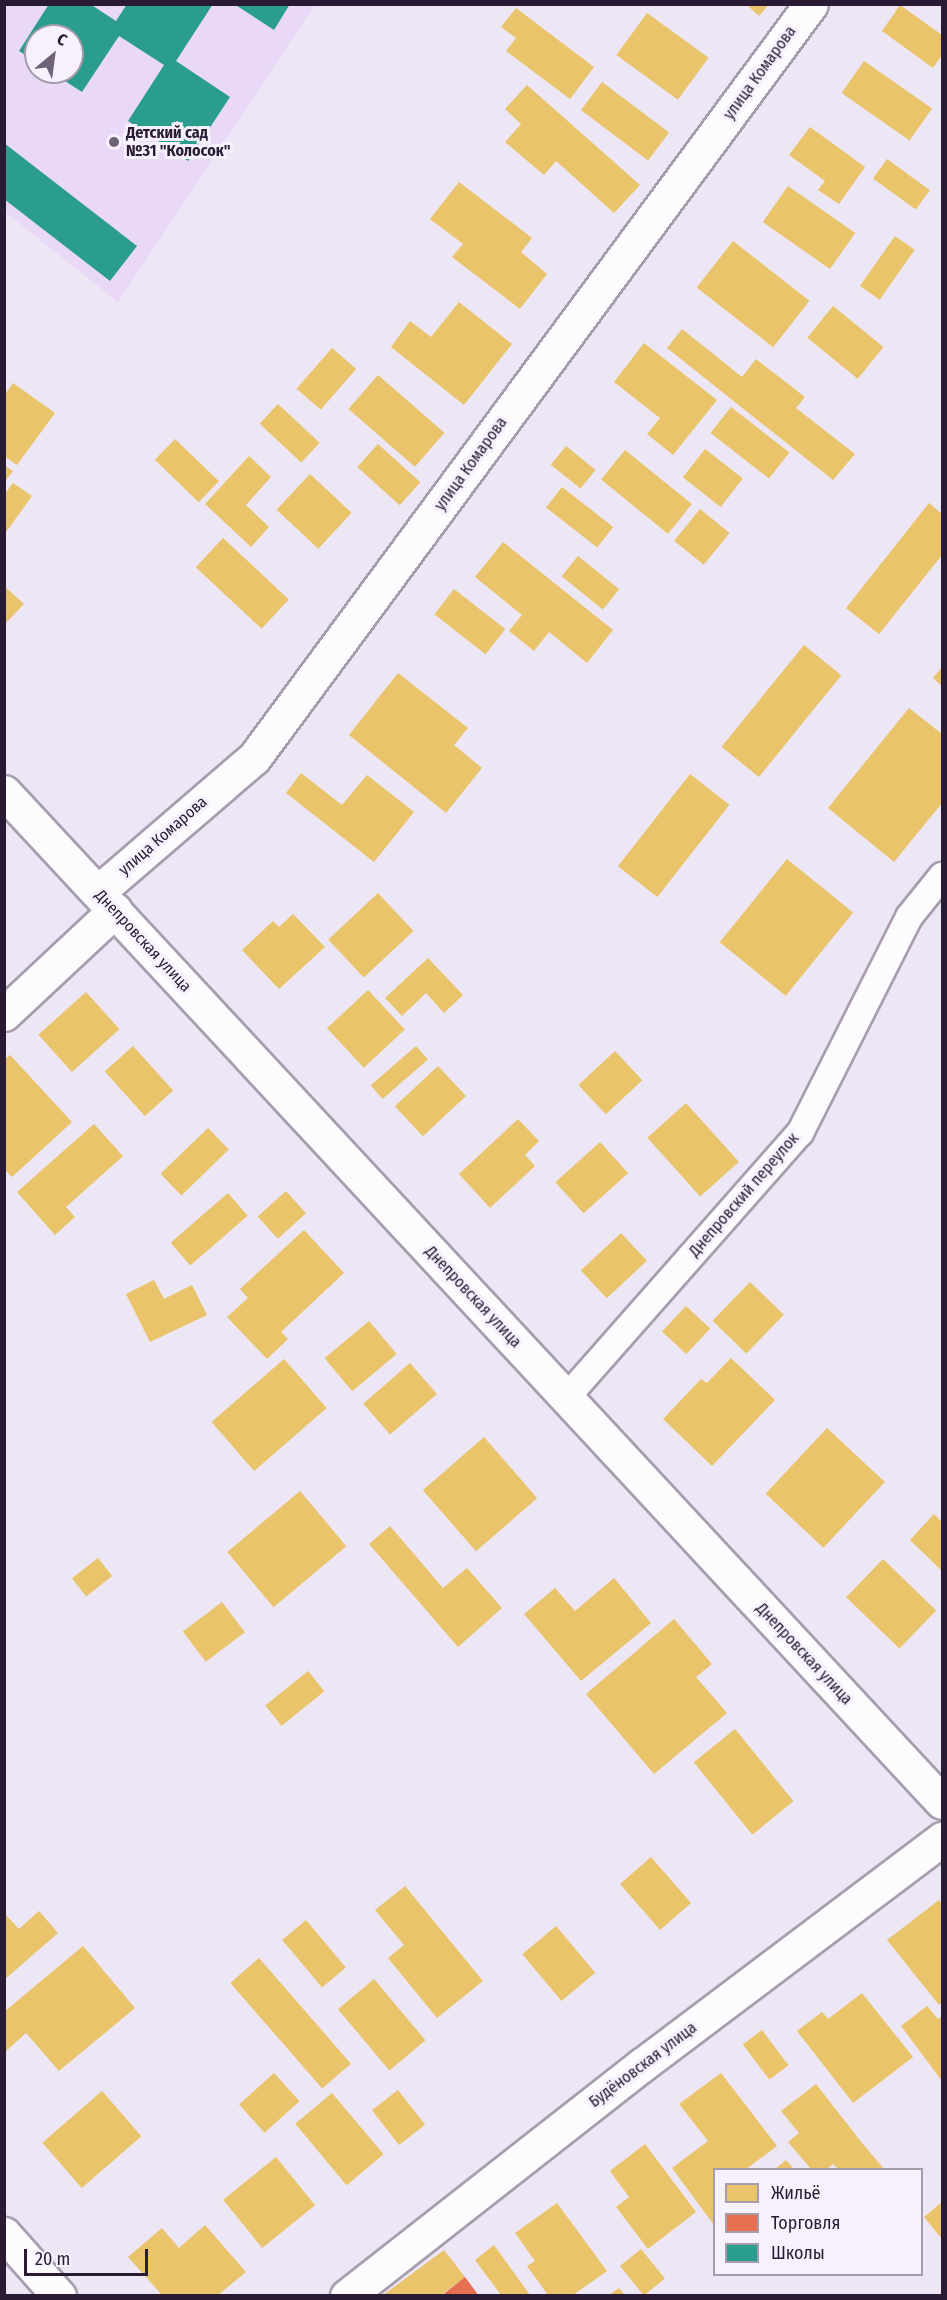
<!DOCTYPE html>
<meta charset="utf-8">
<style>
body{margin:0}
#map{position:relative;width:947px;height:2300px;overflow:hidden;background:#ede6f4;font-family:"Fira Sans Condensed",sans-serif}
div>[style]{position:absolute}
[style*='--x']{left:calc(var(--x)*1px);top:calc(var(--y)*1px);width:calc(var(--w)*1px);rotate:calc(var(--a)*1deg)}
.built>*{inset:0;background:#e9d9f7}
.homes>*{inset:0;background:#e9c46a;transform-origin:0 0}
.shops>*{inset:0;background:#e76f51}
.schools>*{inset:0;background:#2a9d8f}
.roads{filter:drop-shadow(2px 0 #a79dae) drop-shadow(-2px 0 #a79dae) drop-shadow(0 2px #a79dae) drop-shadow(0 -2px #a79dae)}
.lane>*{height:26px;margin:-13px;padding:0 13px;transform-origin:13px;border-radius:13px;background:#fcfbfd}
.street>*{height:33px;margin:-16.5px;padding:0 16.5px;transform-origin:16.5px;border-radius:16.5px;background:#fcfbfd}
.secondary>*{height:33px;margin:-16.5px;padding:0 16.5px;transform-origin:16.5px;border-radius:16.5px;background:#fcfbfd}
.dots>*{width:16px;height:16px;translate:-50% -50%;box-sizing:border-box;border:3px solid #f7f0fd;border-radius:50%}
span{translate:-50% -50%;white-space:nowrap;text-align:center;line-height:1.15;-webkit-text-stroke:6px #f7f0fd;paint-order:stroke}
.street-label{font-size:16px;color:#281b33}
.poi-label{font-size:16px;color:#281b33;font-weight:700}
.left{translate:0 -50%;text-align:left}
.frame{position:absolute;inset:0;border:6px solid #281b33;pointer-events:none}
.legend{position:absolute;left:713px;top:2168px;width:210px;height:108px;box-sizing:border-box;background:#f7f0fd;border:2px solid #a49bac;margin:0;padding:8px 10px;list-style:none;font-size:18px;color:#281b33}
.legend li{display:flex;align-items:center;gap:12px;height:30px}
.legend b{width:30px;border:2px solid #a49bac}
.north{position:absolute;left:24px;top:24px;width:60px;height:60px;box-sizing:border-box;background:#f7f0fd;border:2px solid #a49bac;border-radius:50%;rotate:29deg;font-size:16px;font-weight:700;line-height:24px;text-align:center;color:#281b33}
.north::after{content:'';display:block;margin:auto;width:21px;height:27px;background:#6d6277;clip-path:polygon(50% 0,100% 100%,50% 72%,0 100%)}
.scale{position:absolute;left:24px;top:2249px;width:124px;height:27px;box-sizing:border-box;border:3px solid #281b33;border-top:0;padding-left:8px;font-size:18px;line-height:21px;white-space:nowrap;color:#281b33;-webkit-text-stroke:4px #f7f0fd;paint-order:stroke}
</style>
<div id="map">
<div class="built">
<div style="clip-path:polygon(evenodd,4px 5px,315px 5px,118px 302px,5px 212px,4px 5px,36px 36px,72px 36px,72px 72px,36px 72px,36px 36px)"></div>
</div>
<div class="homes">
<div style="clip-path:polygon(746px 4px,769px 4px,759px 16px)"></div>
<div style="clip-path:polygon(900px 5px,942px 35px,942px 55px,933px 68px,882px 31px)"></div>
<div style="clip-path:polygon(516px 8px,594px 67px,570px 99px,506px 51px,516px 38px,501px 27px)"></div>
<div style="left:647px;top:13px;width:76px;height:52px;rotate:36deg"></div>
<div style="left:864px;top:61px;width:83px;height:39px;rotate:35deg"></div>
<div style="left:602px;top:82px;width:84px;height:35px;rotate:37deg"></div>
<div style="clip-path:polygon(527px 85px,640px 185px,614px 213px,556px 161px,544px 175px,505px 142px,521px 124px,505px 109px)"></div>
<div style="clip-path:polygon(810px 127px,865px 167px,839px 204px,818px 190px,825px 181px,789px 155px)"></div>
<div style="left:887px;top:159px;width:53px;height:24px;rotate:36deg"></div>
<div style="clip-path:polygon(459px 182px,532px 238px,521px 252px,547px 274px,520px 309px,452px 257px,463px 244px,430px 219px)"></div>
<div style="left:788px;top:186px;width:82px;height:44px;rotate:35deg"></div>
<div style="left:895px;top:236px;width:24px;height:61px;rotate:35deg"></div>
<div style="left:733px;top:241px;width:97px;height:59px;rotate:38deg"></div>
<div style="clip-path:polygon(459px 302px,512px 344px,464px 405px,391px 347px,410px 321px,431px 337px)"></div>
<div style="left:833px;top:306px;width:65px;height:41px;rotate:39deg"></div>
<div style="clip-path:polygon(682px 329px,742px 377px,756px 359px,805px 397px,796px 408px,855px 454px,833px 480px,667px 348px)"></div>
<div style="clip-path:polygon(644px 343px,717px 400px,673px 455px,647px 434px,660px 418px,614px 382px)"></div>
<div style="left:332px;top:348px;width:32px;height:54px;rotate:41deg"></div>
<div style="left:378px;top:375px;width:88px;height:45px;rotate:41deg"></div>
<div style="clip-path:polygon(13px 383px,55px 413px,17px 465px,4px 456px,4px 396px)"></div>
<div style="left:278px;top:404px;width:57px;height:27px;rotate:43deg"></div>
<div style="left:731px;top:407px;width:74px;height:33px;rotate:38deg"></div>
<div style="left:175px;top:439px;width:61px;height:29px;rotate:44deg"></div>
<div style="left:378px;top:444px;width:57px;height:31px;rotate:42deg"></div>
<div style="left:566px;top:446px;width:38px;height:24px;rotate:39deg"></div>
<div style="left:705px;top:449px;width:48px;height:36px;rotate:38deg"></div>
<div style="left:625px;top:450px;width:86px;height:38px;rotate:39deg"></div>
<div style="clip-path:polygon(249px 456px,271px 477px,246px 505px,269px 527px,251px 547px,205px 504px)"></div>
<div style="clip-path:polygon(4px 465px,13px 471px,4px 483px)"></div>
<div style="left:310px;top:474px;width:57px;height:49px;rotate:43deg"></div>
<div style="clip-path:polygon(13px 483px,32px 496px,4px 535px,4px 495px)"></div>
<div style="left:562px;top:487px;width:65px;height:26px;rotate:38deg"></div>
<div style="clip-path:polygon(929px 503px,942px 514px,942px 555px,879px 634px,846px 608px)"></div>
<div style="left:700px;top:509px;width:38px;height:41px;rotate:39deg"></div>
<div style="left:223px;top:538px;width:90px;height:40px;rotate:43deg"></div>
<div style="clip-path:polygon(503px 542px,613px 630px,587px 663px,549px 632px,534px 651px,509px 631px,522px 615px,475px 577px)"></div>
<div style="left:578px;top:556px;width:53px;height:26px;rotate:39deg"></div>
<div style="clip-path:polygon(4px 586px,24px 604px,4px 625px)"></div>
<div style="left:454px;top:589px;width:65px;height:32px;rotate:38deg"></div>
<div style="left:804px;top:645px;width:48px;height:131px;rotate:39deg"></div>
<div style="clip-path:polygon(942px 667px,942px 686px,933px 678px)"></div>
<div style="clip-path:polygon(398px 673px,468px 728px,454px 745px,482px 768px,446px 813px,349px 735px)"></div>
<div style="clip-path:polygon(909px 708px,942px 734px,942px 803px,894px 862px,828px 808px)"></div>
<div style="clip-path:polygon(301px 773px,342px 805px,367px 775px,414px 812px,374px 862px,286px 793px)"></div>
<div style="left:690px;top:774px;width:50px;height:117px;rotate:38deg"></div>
<div style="left:787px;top:859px;width:85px;height:107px;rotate:39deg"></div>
<div style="left:378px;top:893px;width:52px;height:68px;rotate:47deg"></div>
<div style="clip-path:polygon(293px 914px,325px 947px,279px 989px,242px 950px,273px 921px,279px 927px)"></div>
<div style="clip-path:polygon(428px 958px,463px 995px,444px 1013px,426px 993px,402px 1016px,385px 998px)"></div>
<div style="left:368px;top:990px;width:54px;height:56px;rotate:47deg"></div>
<div style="left:86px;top:992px;width:50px;height:64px;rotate:48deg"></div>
<div style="left:133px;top:1046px;width:60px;height:38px;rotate:48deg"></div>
<div style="left:416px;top:1046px;width:18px;height:60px;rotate:49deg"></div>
<div style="left:615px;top:1051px;width:40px;height:50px;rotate:47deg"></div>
<div style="clip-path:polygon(10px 1055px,72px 1122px,12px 1177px,4px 1169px,4px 1060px)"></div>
<div style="left:438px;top:1066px;width:41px;height:59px;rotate:47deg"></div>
<div style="left:686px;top:1103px;width:79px;height:52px;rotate:48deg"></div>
<div style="clip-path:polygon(518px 1119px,539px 1141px,525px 1155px,535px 1166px,490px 1208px,459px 1174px)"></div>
<div style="clip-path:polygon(94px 1124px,123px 1156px,66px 1207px,75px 1217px,55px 1235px,17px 1192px)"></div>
<div style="left:208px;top:1128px;width:30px;height:66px;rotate:46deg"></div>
<div style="left:600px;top:1142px;width:42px;height:60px;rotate:48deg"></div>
<div style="left:286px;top:1191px;width:30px;height:38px;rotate:48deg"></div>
<div style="left:228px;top:1193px;width:30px;height:76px;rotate:49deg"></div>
<div style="clip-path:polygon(304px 1230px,344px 1273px,281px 1332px,288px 1339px,267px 1359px,227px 1317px,248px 1298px,240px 1289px)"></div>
<div style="left:621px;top:1233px;width:38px;height:55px;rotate:47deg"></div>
<div style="clip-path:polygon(154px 1280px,164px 1299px,192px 1285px,207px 1315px,150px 1342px,126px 1294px)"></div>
<div style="left:750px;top:1282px;width:47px;height:54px;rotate:44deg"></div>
<div style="left:686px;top:1306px;width:33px;height:35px;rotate:43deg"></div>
<div style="left:369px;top:1321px;width:43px;height:58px;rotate:50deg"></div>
<div style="clip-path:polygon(731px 1358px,775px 1400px,712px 1466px,663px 1419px,701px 1379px,707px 1383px)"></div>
<div style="left:284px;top:1359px;width:65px;height:96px;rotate:49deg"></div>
<div style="left:410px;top:1363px;width:41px;height:62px;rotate:49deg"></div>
<div style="left:827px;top:1428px;width:79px;height:90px;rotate:43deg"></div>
<div style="left:484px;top:1437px;width:81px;height:81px;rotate:49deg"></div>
<div style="left:300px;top:1491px;width:72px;height:95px;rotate:50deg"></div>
<div style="clip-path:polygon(934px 1514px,942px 1522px,942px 1571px,910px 1540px)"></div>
<div style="clip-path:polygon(390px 1526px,443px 1588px,467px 1568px,502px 1608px,458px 1647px,369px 1544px)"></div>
<div style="left:98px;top:1558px;width:23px;height:33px;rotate:52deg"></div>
<div style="left:883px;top:1559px;width:74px;height:53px;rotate:44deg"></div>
<div style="clip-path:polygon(614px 1578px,651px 1623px,581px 1681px,524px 1614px,555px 1588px,575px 1611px)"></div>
<div style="left:222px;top:1602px;width:38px;height:49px;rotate:53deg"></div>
<div style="clip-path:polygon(674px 1619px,712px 1664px,696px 1677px,727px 1713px,654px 1774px,586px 1694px)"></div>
<div style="left:308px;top:1671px;width:26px;height:55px;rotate:51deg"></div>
<div style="left:735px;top:1729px;width:93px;height:53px;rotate:51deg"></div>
<div style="left:651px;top:1857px;width:61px;height:41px;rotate:49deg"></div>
<div style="clip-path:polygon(405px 1886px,483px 1981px,437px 2018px,388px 1958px,404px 1945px,375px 1910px)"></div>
<div style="clip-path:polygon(939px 1900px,942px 1905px,942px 2002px,939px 2005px,887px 1940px)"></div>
<div style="clip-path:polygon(39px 1911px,58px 1933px,4px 1980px,4px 1913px,19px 1929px)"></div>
<div style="left:306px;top:1920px;width:62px;height:31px;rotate:50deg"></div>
<div style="left:556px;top:1926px;width:61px;height:44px;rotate:50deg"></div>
<div style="clip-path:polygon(83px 1946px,135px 2008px,59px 2071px,26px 2033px,4px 2053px,4px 2012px)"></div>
<div style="left:259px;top:1958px;width:140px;height:38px;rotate:49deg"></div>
<div style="left:374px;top:1979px;width:80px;height:47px;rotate:50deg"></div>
<div style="clip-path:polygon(862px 1993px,913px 2057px,853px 2103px,797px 2031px,822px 2012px,828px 2019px)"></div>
<div style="clip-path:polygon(927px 2006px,938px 2019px,942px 2016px,942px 2081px,901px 2026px)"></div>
<div style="left:762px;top:2030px;width:44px;height:24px;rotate:53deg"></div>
<div style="left:274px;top:2073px;width:38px;height:47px;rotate:48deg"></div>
<div style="clip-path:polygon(721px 2073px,777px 2146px,746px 2169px,714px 2169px,714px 2225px,672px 2168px,708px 2141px,679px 2104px)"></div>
<div style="clip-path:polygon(816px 2084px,862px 2143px,884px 2169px,838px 2169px,833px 2164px,827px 2169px,811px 2169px,788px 2142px,799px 2133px,781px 2111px)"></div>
<div style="left:398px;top:2090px;width:44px;height:33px;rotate:52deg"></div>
<div style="left:102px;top:2091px;width:60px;height:79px;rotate:49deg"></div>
<div style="left:332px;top:2093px;width:80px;height:48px;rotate:50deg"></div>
<div style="clip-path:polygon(645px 2144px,696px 2212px,648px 2249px,616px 2207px,629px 2197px,610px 2171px)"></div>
<div style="left:276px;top:2157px;width:62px;height:68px;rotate:51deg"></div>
<div style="clip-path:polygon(786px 2160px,794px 2169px,775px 2169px)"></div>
<div style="clip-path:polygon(942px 2202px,942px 2239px,924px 2217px)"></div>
<div style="clip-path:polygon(557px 2203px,607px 2271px,573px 2295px,548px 2295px,527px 2266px,535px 2261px,515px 2233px)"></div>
<div style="clip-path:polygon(205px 2225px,246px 2272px,218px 2295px,162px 2295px,128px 2257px,162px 2228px,179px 2248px)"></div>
<div style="clip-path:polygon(494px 2245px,530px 2295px,501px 2295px,475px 2260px)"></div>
<div style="left:641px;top:2249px;width:38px;height:27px;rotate:51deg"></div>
<div style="clip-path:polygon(444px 2250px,465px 2277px,441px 2295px,383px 2295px)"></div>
<div style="clip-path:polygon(619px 2288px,625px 2295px,609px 2295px)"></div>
</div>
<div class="shops">
<div style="clip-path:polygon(465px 2277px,479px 2296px,441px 2296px)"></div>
</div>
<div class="schools">
<div style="clip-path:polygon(49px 4px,90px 4px,116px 21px,127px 4px,213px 4px,176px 61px,230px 97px,188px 161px,128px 121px,164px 65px,119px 36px,82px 92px,51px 72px,72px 72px,72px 36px,36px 36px,36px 62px,19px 51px)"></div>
<div style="clip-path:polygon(234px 4px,290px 4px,274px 30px)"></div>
<div style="clip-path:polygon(4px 143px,137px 246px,110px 281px,4px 199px)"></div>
</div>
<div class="roads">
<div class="lane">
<div style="--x:566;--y:1398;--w:354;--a:-48.6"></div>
<div style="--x:800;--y:1133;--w:242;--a:-63.2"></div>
<div style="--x:909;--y:917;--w:53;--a:-51.2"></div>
</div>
<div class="street">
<div style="--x:4;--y:792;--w:1378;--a:47.12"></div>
<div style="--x:98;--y:892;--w:206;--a:-40.7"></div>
<div style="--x:254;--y:758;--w:937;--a:-53.55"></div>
<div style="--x:4;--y:1014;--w:152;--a:-43.1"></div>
<div style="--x:347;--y:2296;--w:375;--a:-38.1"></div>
<div style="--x:642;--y:2065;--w:376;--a:-37"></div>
</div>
<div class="secondary">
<div style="--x:4;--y:2234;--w:83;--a:48.4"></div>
</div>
</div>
<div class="dots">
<div style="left:114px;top:142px;background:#6d6277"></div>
</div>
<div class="street-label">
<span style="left:760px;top:73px;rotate:-54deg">улица Комарова</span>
<span style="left:471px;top:464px;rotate:-54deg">улица Комарова</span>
<span style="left:163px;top:836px;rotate:-41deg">улица Комарова</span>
<span style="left:143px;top:941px;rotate:47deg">Днепровская улица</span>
<span style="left:744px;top:1195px;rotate:-49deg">Днепровский переулок</span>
<span style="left:473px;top:1297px;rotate:47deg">Днепровская улица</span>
<span style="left:804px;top:1654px;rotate:47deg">Днепровская улица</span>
<span style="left:643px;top:2065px;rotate:-37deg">Будёновская улица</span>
</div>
<div class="poi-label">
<span class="left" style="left:126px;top:142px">Детский сад<br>№31 "Колосок"</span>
</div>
<div class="frame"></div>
<ul class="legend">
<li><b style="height:16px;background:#e9c46a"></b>Жильё</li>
<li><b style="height:16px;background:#e76f51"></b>Торговля</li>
<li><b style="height:16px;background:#2a9d8f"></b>Школы</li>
</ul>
<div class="north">С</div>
<div class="scale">20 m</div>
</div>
